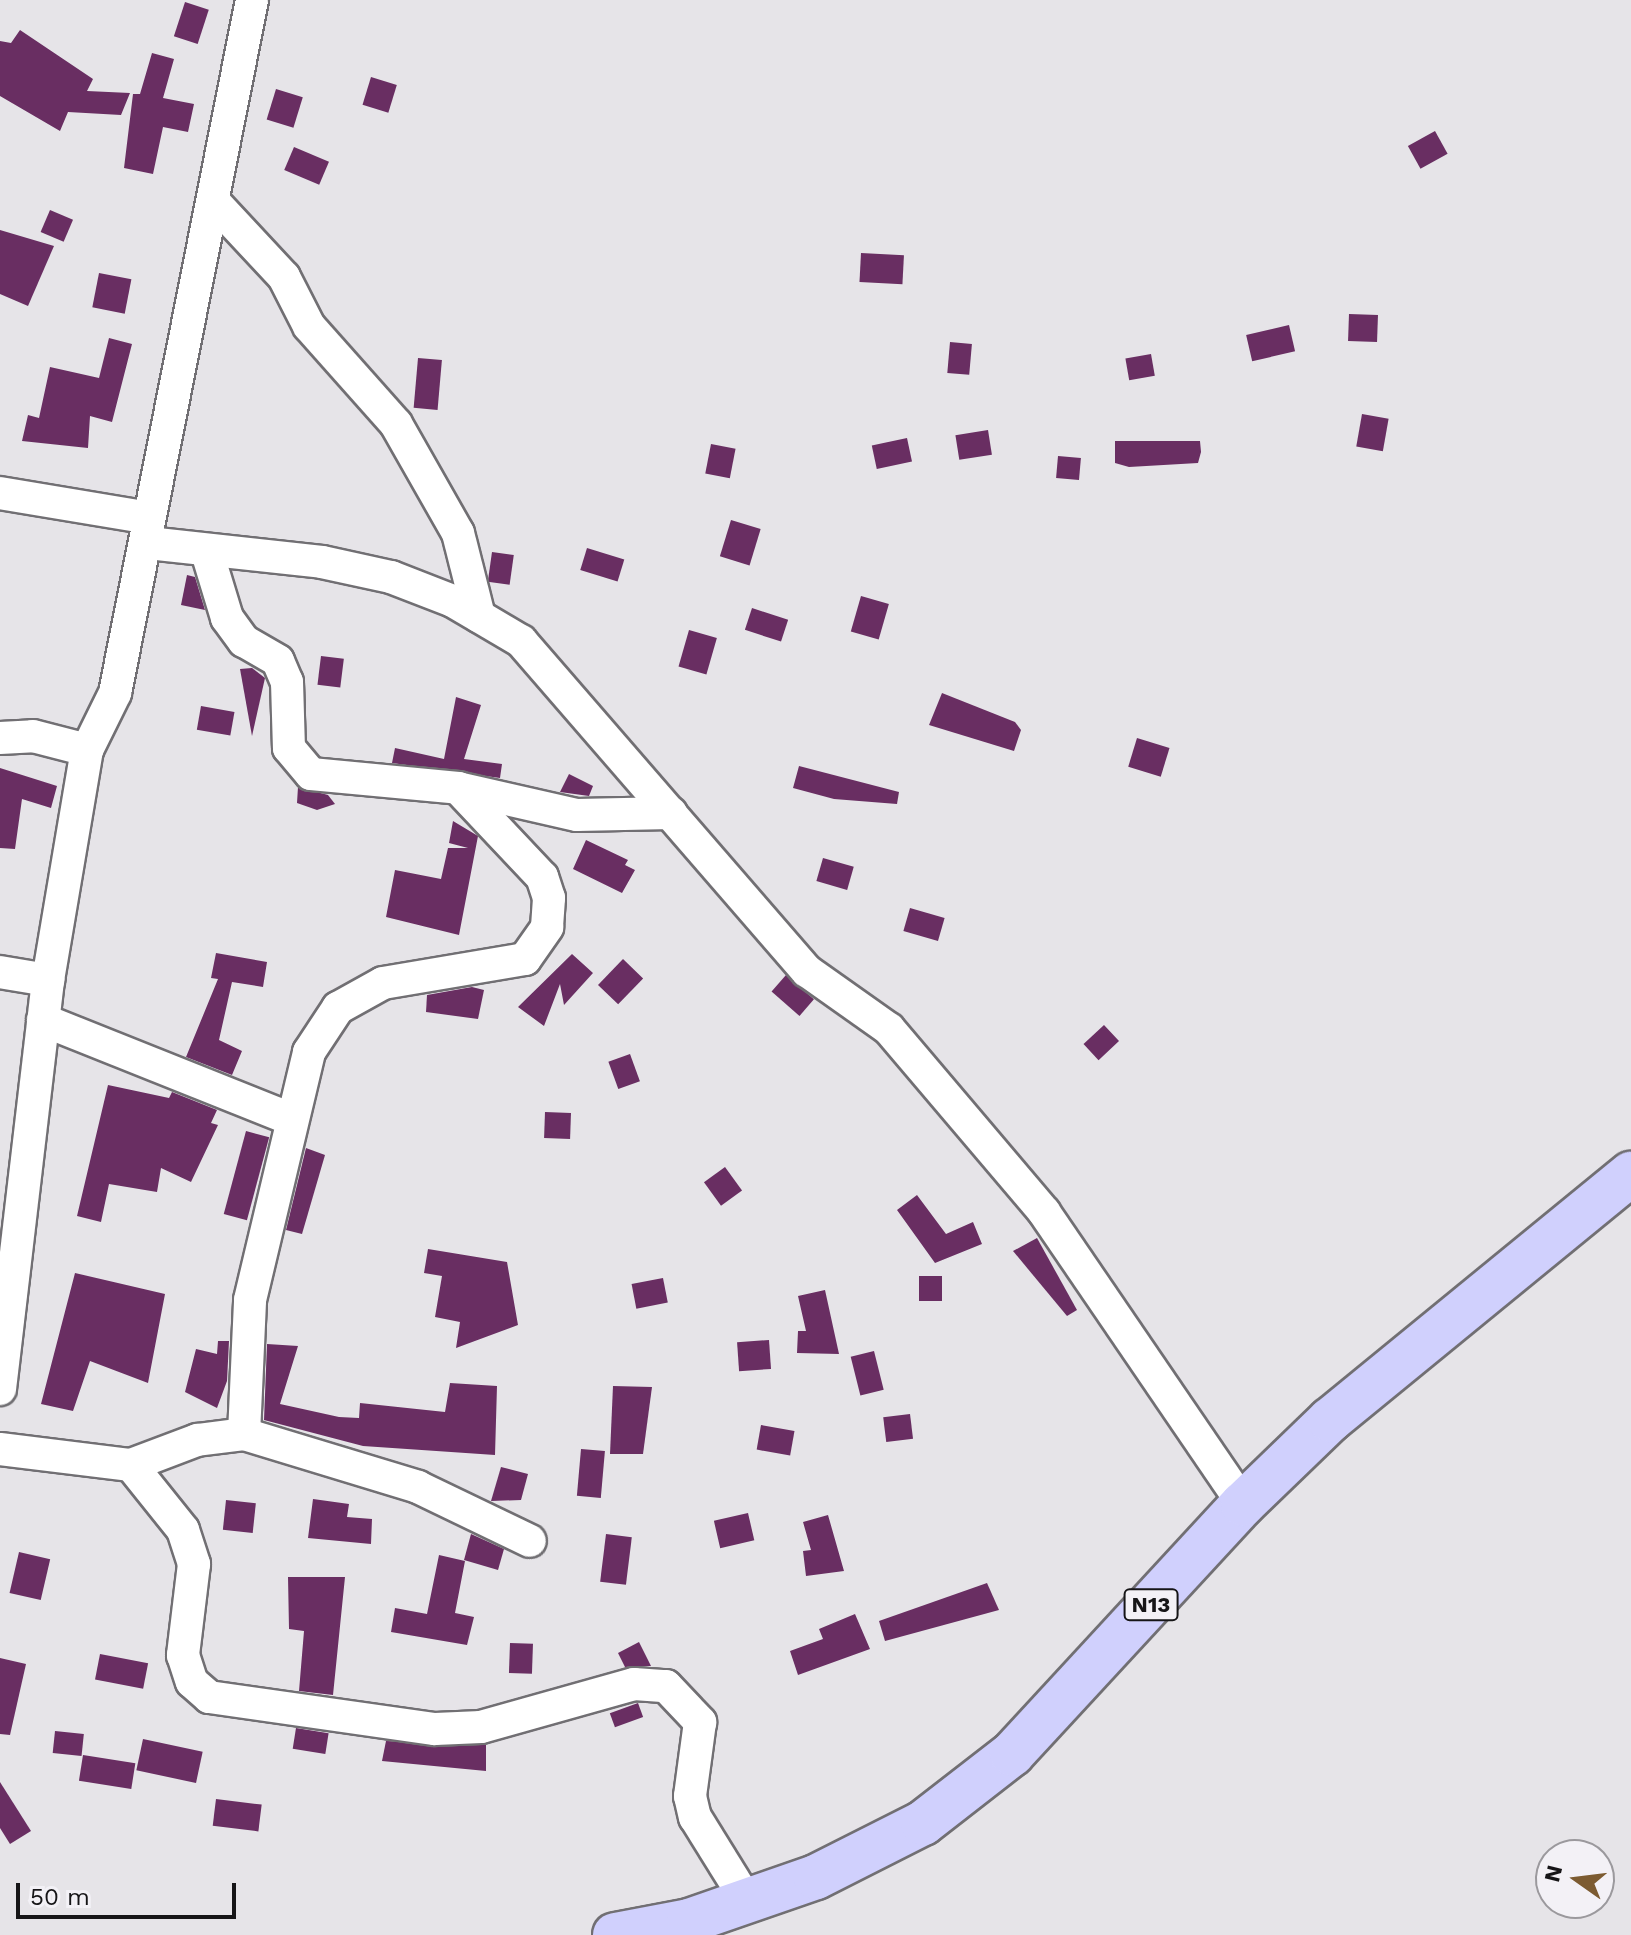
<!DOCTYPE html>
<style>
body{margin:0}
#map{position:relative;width:1631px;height:1935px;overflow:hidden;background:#e6e4e8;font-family:"Work Sans",sans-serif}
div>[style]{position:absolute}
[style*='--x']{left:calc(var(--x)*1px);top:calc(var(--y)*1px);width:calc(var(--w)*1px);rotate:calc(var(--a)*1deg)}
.building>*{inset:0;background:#692e62;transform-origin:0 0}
.roads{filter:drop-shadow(2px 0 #716f73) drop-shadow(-2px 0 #716f73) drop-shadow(0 2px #716f73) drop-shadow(0 -2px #716f73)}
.minor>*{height:32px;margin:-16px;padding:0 16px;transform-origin:16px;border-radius:16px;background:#fff}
.primary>*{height:44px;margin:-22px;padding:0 22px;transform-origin:22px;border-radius:22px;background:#d0d0fd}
span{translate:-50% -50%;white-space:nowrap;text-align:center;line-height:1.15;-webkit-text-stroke:8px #f3f1f6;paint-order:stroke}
.shield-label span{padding:2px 6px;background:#f3f1f6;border:2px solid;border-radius:6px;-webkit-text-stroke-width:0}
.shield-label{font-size:22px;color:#161517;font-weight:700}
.north{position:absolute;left:1535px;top:1839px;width:80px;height:80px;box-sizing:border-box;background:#f3f1f6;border:2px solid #9b999d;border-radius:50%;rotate:284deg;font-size:22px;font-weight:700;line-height:32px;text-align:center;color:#161517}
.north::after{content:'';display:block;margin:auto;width:28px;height:36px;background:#7c5b31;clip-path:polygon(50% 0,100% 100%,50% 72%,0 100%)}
.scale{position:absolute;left:16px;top:1883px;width:220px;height:36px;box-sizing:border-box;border:4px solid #161517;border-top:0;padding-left:10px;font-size:24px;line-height:28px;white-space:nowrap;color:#161517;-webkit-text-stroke:6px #f3f1f6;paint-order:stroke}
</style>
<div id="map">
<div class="building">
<div style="left:185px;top:2px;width:25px;height:36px;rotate:18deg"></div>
<div style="clip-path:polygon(20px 30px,93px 79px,87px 91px,130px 93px,121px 115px,68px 112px,60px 131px,0 96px,0 41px,11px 43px)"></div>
<div style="clip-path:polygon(152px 53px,174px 59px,163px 98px,194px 104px,188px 132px,163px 127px,153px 174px,124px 168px,133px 94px,140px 94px)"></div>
<div style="left:371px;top:77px;width:27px;height:29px;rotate:17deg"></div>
<div style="left:276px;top:89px;width:28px;height:32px;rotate:17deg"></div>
<div style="left:1435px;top:131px;width:26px;height:31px;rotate:61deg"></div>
<div style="left:294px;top:147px;width:38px;height:25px;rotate:23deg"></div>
<div style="left:50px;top:210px;width:25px;height:24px;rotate:23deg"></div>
<div style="clip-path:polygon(0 230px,54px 246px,28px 306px,0 294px)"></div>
<div style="left:861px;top:253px;width:43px;height:29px;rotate:3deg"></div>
<div style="left:99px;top:273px;width:33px;height:35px;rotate:11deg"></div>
<div style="left:1349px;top:314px;width:29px;height:27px;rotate:2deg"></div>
<div style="left:1289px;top:325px;width:27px;height:44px;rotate:77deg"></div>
<div style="clip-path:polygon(109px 338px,132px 344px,112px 422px,90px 416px,88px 448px,22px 441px,28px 415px,39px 418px,50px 367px,99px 378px)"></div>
<div style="left:950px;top:342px;width:22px;height:31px;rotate:5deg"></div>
<div style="left:1151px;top:354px;width:22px;height:26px;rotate:80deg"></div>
<div style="left:418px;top:358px;width:24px;height:50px;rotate:5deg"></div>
<div style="left:1362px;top:414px;width:27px;height:33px;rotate:10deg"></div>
<div style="left:988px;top:430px;width:25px;height:33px;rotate:81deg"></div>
<div style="left:907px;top:438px;width:24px;height:36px;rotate:78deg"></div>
<div style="clip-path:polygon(1115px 441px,1200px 441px,1201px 452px,1198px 463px,1129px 467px,1115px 463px)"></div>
<div style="left:711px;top:444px;width:25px;height:30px;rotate:11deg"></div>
<div style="left:1058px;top:456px;width:23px;height:22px;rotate:5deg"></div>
<div style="left:731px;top:520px;width:31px;height:38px;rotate:17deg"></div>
<div style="left:587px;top:548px;width:39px;height:23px;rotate:17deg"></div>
<div style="left:492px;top:552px;width:22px;height:30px;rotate:8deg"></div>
<div style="clip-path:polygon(187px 575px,195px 577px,205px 610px,181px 605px)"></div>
<div style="left:861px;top:596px;width:29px;height:37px;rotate:16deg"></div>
<div style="left:752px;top:608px;width:38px;height:23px;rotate:18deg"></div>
<div style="left:689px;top:630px;width:29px;height:38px;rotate:16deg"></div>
<div style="left:321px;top:656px;width:23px;height:29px;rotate:7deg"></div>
<div style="clip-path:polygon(252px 668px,265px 678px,252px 736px,240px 669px)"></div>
<div style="clip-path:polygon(942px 693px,1015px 722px,1021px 730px,1014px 751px,929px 725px)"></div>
<div style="clip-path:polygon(456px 697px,481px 705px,464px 759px,502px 764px,500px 778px,392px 763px,395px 748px,444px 759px)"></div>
<div style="left:201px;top:706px;width:34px;height:24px;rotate:10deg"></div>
<div style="left:1137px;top:738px;width:34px;height:30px;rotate:17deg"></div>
<div style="clip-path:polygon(799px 766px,899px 792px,897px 804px,834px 799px,793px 788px)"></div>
<div style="clip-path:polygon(0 768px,57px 786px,51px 808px,22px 799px,15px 849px,0 848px)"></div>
<div style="clip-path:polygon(569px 774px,593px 786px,589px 796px,560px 792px)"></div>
<div style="clip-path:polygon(298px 787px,328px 795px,335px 804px,317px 810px,297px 803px)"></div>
<div style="clip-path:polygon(453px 821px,478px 836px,459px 935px,386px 917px,395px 870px,441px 879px,448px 848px,468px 848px,449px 843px)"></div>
<div style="clip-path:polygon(586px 840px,628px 860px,625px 865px,635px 870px,622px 893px,573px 869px)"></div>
<div style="left:823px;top:858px;width:32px;height:24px;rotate:16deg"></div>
<div style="left:910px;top:908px;width:36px;height:24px;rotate:16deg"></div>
<div style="clip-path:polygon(216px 953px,267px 962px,263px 987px,232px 982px,219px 1040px,242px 1051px,232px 1075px,186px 1057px,218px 979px,211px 978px)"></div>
<div style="clip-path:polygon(572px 954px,593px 973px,564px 1005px,560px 984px,544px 1026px,518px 1007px)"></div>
<div style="left:623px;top:959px;width:28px;height:36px;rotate:44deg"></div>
<div style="left:786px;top:975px;width:37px;height:22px;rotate:41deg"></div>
<div style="clip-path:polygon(472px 987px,484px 990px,478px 1019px,426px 1012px,427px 995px)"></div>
<div style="left:1104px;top:1025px;width:22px;height:28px;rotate:47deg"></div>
<div style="left:630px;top:1054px;width:29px;height:23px;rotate:70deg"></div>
<div style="clip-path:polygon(108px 1085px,169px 1098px,172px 1092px,217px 1110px,211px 1123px,218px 1125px,191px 1182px,161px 1168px,157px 1192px,109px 1184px,101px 1222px,77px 1216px)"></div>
<div style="left:545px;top:1112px;width:26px;height:26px;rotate:2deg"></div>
<div style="left:246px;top:1131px;width:24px;height:86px;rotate:15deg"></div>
<div style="clip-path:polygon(306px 1148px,325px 1155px,302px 1234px,286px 1230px)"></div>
<div style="left:725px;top:1167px;width:29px;height:26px;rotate:54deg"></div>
<div style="clip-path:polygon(917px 1195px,946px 1234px,973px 1222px,982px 1244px,935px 1263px,897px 1210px)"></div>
<div style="clip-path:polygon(1037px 1238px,1077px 1310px,1067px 1316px,1013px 1251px)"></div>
<div style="clip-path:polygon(428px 1249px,507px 1262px,518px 1325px,456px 1348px,460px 1322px,435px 1317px,442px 1276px,424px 1273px)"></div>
<div style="clip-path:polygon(75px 1273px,165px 1294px,148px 1383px,90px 1361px,73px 1411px,41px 1404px)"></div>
<div style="left:919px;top:1276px;width:23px;height:25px"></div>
<div style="left:663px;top:1278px;width:25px;height:32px;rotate:79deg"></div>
<div style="clip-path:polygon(825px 1290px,839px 1354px,797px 1353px,798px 1331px,806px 1331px,798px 1296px)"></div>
<div style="left:769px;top:1340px;width:29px;height:32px;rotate:86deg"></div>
<div style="clip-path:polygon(218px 1341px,229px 1341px,227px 1381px,217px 1408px,185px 1392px,196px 1349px,217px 1354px)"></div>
<div style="clip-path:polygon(267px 1344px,298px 1346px,280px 1404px,339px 1417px,359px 1418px,360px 1403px,445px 1412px,450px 1383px,497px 1386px,495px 1455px,363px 1446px,264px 1420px)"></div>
<div style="left:874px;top:1351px;width:40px;height:24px;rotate:76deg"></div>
<div style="clip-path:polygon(613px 1386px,652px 1387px,643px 1454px,610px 1454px)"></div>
<div style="left:910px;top:1414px;width:25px;height:27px;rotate:83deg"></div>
<div style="left:761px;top:1425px;width:34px;height:25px;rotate:10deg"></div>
<div style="left:581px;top:1449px;width:24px;height:47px;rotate:5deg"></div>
<div style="clip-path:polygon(501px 1467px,528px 1474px,521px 1500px,491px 1501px)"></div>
<div style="clip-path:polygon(313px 1499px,349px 1504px,347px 1517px,372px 1519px,371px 1544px,308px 1538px)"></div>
<div style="left:226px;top:1500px;width:30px;height:30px;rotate:6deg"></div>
<div style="left:748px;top:1513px;width:28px;height:35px;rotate:77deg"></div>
<div style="clip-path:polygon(828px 1515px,844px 1571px,806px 1576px,803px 1551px,811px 1550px,803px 1522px)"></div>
<div style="clip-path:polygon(471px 1534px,504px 1549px,498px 1570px,464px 1560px)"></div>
<div style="left:606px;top:1534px;width:26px;height:48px;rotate:7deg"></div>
<div style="left:19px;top:1552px;width:32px;height:42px;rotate:13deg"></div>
<div style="clip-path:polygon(439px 1555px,465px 1561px,455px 1613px,474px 1617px,467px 1645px,391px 1632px,395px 1608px,427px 1614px)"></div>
<div style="clip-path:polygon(288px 1577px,345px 1577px,333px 1695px,299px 1691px,304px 1631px,289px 1629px)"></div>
<div style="clip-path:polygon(987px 1583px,999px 1610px,885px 1641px,879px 1621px)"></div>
<div style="clip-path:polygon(855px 1614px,870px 1649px,798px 1675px,790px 1651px,823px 1639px,819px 1629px)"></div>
<div style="clip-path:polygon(639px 1642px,651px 1666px,625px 1667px,618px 1653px)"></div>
<div style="left:510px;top:1643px;width:23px;height:30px;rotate:2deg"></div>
<div style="left:100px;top:1654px;width:49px;height:26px;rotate:11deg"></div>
<div style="clip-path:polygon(0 1658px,26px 1664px,10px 1735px,0 1734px)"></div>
<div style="left:638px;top:1703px;width:15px;height:30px;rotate:70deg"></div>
<div style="left:296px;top:1728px;width:33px;height:21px;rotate:9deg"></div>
<div style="left:55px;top:1731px;width:29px;height:22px;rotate:6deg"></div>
<div style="left:143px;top:1739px;width:61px;height:32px;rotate:12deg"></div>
<div style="clip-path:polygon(386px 1741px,486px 1745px,486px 1771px,382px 1761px)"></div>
<div style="left:83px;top:1755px;width:53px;height:26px;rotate:9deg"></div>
<div style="clip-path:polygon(0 1782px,31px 1831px,10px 1844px,0 1828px)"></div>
<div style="left:216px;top:1799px;width:46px;height:27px;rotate:7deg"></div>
</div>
<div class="roads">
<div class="minor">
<div style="--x:215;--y:203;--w:101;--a:47"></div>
<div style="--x:284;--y:277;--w:55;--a:63"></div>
<div style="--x:309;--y:326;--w:131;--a:48.4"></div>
<div style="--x:396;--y:424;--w:125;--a:60.4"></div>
<div style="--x:458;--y:533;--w:86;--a:75.8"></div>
<div style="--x:0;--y:493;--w:151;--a:9.5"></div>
<div style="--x:148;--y:543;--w:175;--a:6.2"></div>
<div style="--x:322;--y:562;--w:71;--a:12.3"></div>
<div style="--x:391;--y:577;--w:66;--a:21.2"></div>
<div style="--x:453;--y:601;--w:79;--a:30.5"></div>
<div style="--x:521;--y:641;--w:437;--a:49.1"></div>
<div style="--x:807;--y:971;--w:100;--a:35.3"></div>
<div style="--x:889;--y:1029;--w:240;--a:49.7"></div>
<div style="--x:1044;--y:1212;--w:353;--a:55.7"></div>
<div style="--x:207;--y:552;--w:69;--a:73.1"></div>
<div style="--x:227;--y:618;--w:29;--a:54"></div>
<div style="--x:244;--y:641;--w:39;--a:30"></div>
<div style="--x:278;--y:661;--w:23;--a:67"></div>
<div style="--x:287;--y:682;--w:66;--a:88.3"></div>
<div style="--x:289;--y:748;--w:34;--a:50"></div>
<div style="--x:311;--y:774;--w:148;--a:5.4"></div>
<div style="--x:458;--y:788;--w:122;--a:12.8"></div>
<div style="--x:577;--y:815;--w:94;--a:-1.2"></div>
<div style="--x:0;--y:738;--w:33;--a:-3"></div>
<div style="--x:33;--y:736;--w:56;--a:14.5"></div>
<div style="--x:0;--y:972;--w:49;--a:9.5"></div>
<div style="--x:43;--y:1020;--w:266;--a:21.8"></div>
<div style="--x:0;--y:1389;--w:412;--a:-83.3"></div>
<div style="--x:48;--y:980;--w:233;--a:-80.4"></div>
<div style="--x:87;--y:750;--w:64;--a:-63.8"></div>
<div style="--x:115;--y:693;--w:706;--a:-78.82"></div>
<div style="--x:244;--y:1434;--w:134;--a:-87.4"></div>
<div style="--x:250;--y:1300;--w:255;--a:-76.6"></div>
<div style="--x:309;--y:1052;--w:53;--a:-56.6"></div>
<div style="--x:338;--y:1008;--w:51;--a:-29.1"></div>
<div style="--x:383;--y:983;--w:144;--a:-9.6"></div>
<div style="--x:525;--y:959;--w:39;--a:-55"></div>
<div style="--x:547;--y:927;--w:29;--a:-86"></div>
<div style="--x:549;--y:898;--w:22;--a:-108"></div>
<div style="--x:542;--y:877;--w:122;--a:-133.3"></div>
<div style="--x:0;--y:1449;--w:132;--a:7"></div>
<div style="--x:131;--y:1465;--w:71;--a:-20.7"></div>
<div style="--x:197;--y:1440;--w:47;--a:-7.3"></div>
<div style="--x:244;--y:1434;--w:182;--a:16.9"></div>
<div style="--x:418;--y:1487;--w:124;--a:25.7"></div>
<div style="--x:131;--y:1465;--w:83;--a:51.3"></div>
<div style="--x:183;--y:1530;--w:36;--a:72"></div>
<div style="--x:194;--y:1564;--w:92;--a:96.9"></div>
<div style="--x:183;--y:1655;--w:28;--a:72"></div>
<div style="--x:192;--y:1682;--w:23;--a:41"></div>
<div style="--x:209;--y:1697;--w:228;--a:8.1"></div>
<div style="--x:435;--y:1729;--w:46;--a:-2.5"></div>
<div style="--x:481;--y:1727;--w:159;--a:-15.7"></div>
<div style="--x:634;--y:1684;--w:32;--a:4"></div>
<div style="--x:666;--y:1686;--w:50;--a:46.6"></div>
<div style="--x:700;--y:1722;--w:75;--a:97.7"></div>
<div style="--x:690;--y:1796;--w:22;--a:77"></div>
<div style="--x:695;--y:1817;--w:99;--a:58.2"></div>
</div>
<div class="primary">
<div style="--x:615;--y:1935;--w:75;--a:-10.7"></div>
<div style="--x:689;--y:1921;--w:134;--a:-19.1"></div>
<div style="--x:816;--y:1877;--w:120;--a:-26.8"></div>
<div style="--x:923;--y:1823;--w:113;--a:-37.8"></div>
<div style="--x:1012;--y:1754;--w:340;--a:-47.3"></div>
<div style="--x:1243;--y:1504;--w:121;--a:-44"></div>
<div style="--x:1330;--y:1420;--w:389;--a:-39.3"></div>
</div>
</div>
<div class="shield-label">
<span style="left:1151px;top:1605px">N13</span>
</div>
<div class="north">N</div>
<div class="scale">50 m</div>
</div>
